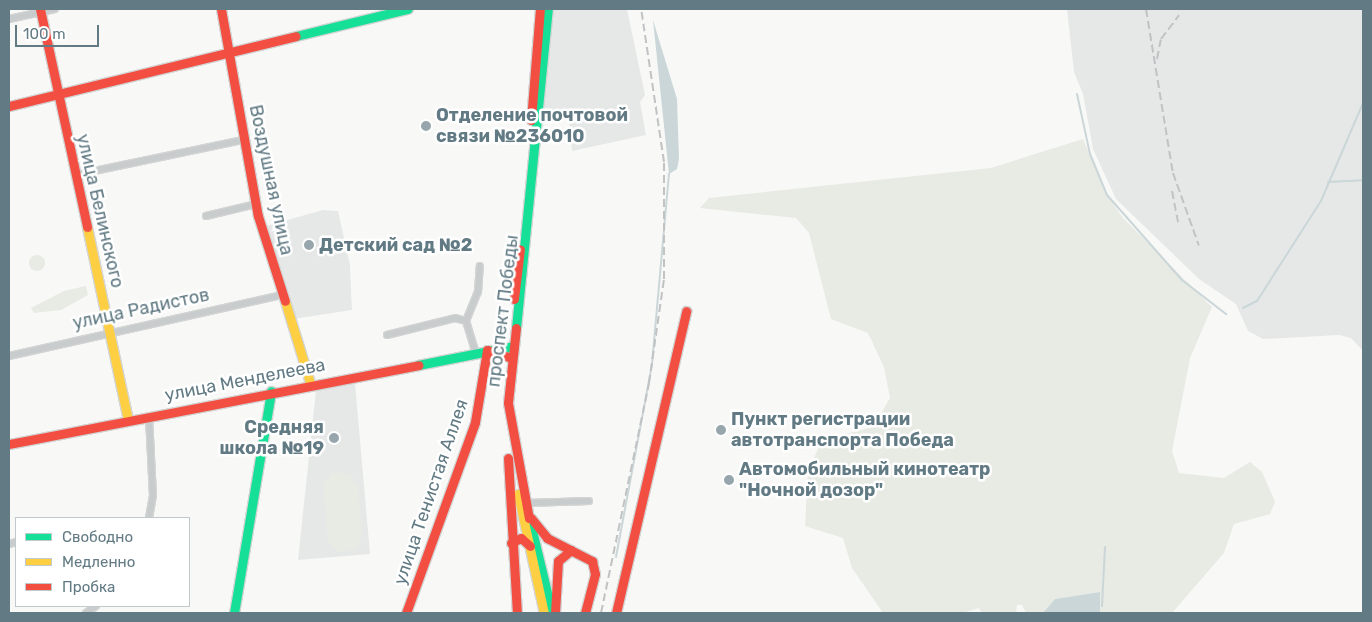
<!DOCTYPE html>
<meta charset="utf-8">
<style>
body{margin:0}
#map{position:relative;width:1372px;height:622px;overflow:hidden;background:#f8f8f7;font-family:Rubik,sans-serif}
div>[style]{position:absolute}
[style*='--x']{left:calc(var(--x)*1px);top:calc(var(--y)*1px);width:calc(var(--w)*1px);rotate:calc(var(--a)*1deg)}
.built>*{inset:0;background:#e6e8e8}
.green>*{inset:0;background:#e8eae4}
.round{border-radius:50%}
.water>*{inset:0;background:#cad6d8}
.stream>*{height:2px;margin:-1px;padding:0 1px;transform-origin:1px;border-radius:1px;background:#cad6d8}
.roads{filter:drop-shadow(1px 0 #d3d5d5) drop-shadow(-1px 0 #d3d5d5) drop-shadow(0 1px #d3d5d5) drop-shadow(0 -1px #d3d5d5)}
.street>*{height:6px;margin:-3px;padding:0 3px;transform-origin:3px;border-radius:3px;background:#c9cccc}
.fast>*{height:9px;margin:-4.5px;padding:0 4.5px;transform-origin:4.5px;border-radius:4.5px;background:#16e098}
.slow>*{height:9px;margin:-4.5px;padding:0 4.5px;transform-origin:4.5px;border-radius:4.5px;background:#ffcf43}
.jam>*{height:9px;margin:-4.5px;padding:0 4.5px;transform-origin:4.5px;border-radius:4.5px;background:#f24e42}
.rail>*{height:2px;margin-top:-1px;transform-origin:0;background:repeating-linear-gradient(90deg,#c0c2c3 0 8px,transparent 0 12px)}
.dots>*{width:14px;height:14px;translate:-50% -50%;box-sizing:border-box;border:2px solid #fff;border-radius:50%}
span{translate:-50% -50%;white-space:nowrap;text-align:center;line-height:1.15;-webkit-text-stroke:5px #fff;paint-order:stroke}
.poi-label{font-size:18px;color:#617a83;font-weight:700}
.left{translate:0 -50%;text-align:left}
.right{translate:-100% -50%;text-align:right}
.street-label{font-size:18px;color:#617a83}
.frame{position:absolute;inset:0;border:10px solid #617a83;pointer-events:none}
.legend{position:absolute;left:15px;top:517px;width:175px;height:90px;box-sizing:border-box;background:#fff;border:1px solid #c0cacd;margin:0;padding:6px 9px;list-style:none;font-size:15px;color:#617a83}
.legend li{display:flex;align-items:center;gap:10px;height:25px}
.legend b{width:25px;border:1px solid #c0cacd}
.scale{position:absolute;left:15px;top:25px;width:84px;height:22px;box-sizing:border-box;border:2px solid #617a83;border-top:0;padding-left:6px;font-size:15px;line-height:18px;white-space:nowrap;color:#617a83;-webkit-text-stroke:4px #fff;paint-order:stroke}
</style>
<div id="map">
<div class="built">
<div style="clip-path:polygon(551px 9px,627px 9px,645px 95px,640px 102px,646px 135px,572px 151px,568px 112px,542px 109px)"></div>
<div style="clip-path:polygon(1067px 9px,1363px 9px,1363px 351px,1351px 338px,1339px 335px,1263px 339px,1248px 331px,1236px 304px,1199px 279px,1116px 199px,1093px 149px,1083px 94px,1074px 72px)"></div>
<div style="clip-path:polygon(323px 210px,338px 211px,350px 265px,352px 310px,293px 319px,266px 226px)"></div>
<div style="clip-path:polygon(355px 383px,370px 554px,298px 560px,316px 390px)"></div>
</div>
<div class="green">
<div style="clip-path:polygon(1083px 139px,1107px 195px,1123px 218px,1212px 307px,1190px 358px,1172px 451px,1179px 473px,1224px 478px,1250px 462px,1262px 472px,1275px 502px,1270px 514px,1234px 524px,1224px 553px,1172px 613px,1100px 613px,1100px 592px,1055px 599px,1043px 613px,1026px 613px,1022px 605px,1017px 605px,1016px 613px,982px 613px,979px 608px,962px 613px,883px 613px,852px 568px,843px 538px,805px 526px,808px 472px,822px 440px,873px 427px,890px 398px,884px 367px,868px 333px,831px 319px,809px 233px,796px 218px,700px 208px,709px 198px,991px 168px)"></div>
<div class="round" style="left:29px;top:255px;width:16px;height:16px"></div>
<div style="clip-path:polygon(86px 286px,88px 295px,61px 310px,34px 313px,31px 308px,64px 291px)"></div>
<div style="clip-path:polygon(332px 472px,350px 474px,358px 485px,362px 534px,358px 547px,350px 551px,338px 552px,328px 541px,323px 485px)"></div>
</div>
<div class="water">
<div style="clip-path:polygon(653px 20px,677px 99px,679px 159px,677px 169px,669px 174px)"></div>
<div style="clip-path:polygon(1100px 592px,1100px 613px,1043px 613px,1055px 599px)"></div>
</div>
<div class="stream">
<div style="--x:1077;--y:94;--w:61;--a:77.8"></div>
<div style="--x:1090;--y:154;--w:44;--a:67.5"></div>
<div style="--x:1107;--y:195;--w:113;--a:48.6"></div>
<div style="--x:1182;--y:280;--w:56;--a:37.7"></div>
<div style="--x:1328;--y:182;--w:35;--a:-3"></div>
<div style="--x:1243;--y:308;--w:16;--a:-27"></div>
<div style="--x:1257;--y:301;--w:119;--a:-57.4"></div>
<div style="--x:1321;--y:201;--w:107;--a:-66.8"></div>
<div style="--x:616;--y:557;--w:196;--a:-79.4"></div>
<div style="--x:652;--y:364;--w:191;--a:-84.9"></div>
<div style="--x:1102;--y:606;--w:59;--a:-87.1"></div>
</div>
<div class="roads">
<div class="street">
<div style="--x:9;--y:19;--w:47;--a:-12.3"></div>
<div style="--x:75;--y:175;--w:172;--a:-11.8"></div>
<div style="--x:206;--y:216;--w:51;--a:-13.5"></div>
<div style="--x:466;--y:321;--w:31;--a:-68"></div>
<div style="--x:478;--y:292;--w:26;--a:-86"></div>
<div style="--x:387;--y:335;--w:70;--a:-14"></div>
<div style="--x:455;--y:318;--w:11;--a:15"></div>
<div style="--x:466;--y:321;--w:31;--a:73"></div>
<div style="--x:9;--y:356;--w:279;--a:-12.6"></div>
<div style="--x:527;--y:503;--w:62;--a:-1.8"></div>
<div style="--x:149;--y:518;--w:22;--a:-80"></div>
<div style="--x:153;--y:496;--w:80;--a:-92.9"></div>
<div style="--x:9;--y:544;--w:7;--a:-16"></div>
<div style="--x:86;--y:613;--w:12;--a:-35"></div>
</div>
<div class="fast">
<div style="--x:296;--y:36;--w:115;--a:-13.6"></div>
<div style="--x:516;--y:328;--w:321;--a:-84.3"></div>
<div style="--x:418;--y:365;--w:98;--a:-11.2"></div>
<div style="--x:529;--y:518;--w:98;--a:76.4"></div>
<div style="--x:234;--y:613;--w:225;--a:-80.5"></div>
</div>
<div class="slow">
<div style="--x:87;--y:227;--w:197;--a:78"></div>
<div style="--x:285;--y:301;--w:86;--a:73"></div>
<div style="--x:518;--y:494;--w:122;--a:77.7"></div>
</div>
<div class="jam">
<div style="--x:40;--y:9;--w:223;--a:77.8"></div>
<div style="--x:221;--y:9;--w:210;--a:79.9"></div>
<div style="--x:258;--y:216;--w:89;--a:72.4"></div>
<div style="--x:9;--y:106;--w:295;--a:-13.7"></div>
<div style="--x:531;--y:120;--w:111;--a:-85.4"></div>
<div style="--x:514;--y:299;--w:50;--a:-83.2"></div>
<div style="--x:516;--y:328;--w:75;--a:96.1"></div>
<div style="--x:508;--y:403;--w:117;--a:79.7"></div>
<div style="--x:487;--y:350;--w:26;--a:18"></div>
<div style="--x:9;--y:444;--w:417;--a:-10.9"></div>
<div style="--x:508;--y:458;--w:155;--a:86.7"></div>
<div style="--x:531;--y:518;--w:26;--a:51"></div>
<div style="--x:547;--y:538;--w:51;--a:27.1"></div>
<div style="--x:592;--y:561;--w:13;--a:77"></div>
<div style="--x:595;--y:574;--w:40;--a:104.4"></div>
<div style="--x:511;--y:543;--w:11;--a:-27"></div>
<div style="--x:521;--y:538;--w:12;--a:42"></div>
<div style="--x:406;--y:613;--w:203;--a:-70.1"></div>
<div style="--x:475;--y:422;--w:73;--a:-80.5"></div>
<div style="--x:555;--y:613;--w:52;--a:-86.7"></div>
<div style="--x:558;--y:561;--w:17;--a:-40"></div>
<div style="--x:616;--y:613;--w:310;--a:-76.9"></div>
</div>
</div>
<div class="rail">
<div style="--x:1146;--y:9;--w:166;--a:80.7"></div>
<div style="--x:1173;--y:173;--w:77;--a:70.4"></div>
<div style="--x:1157;--y:59;--w:20;--a:-79"></div>
<div style="--x:1161;--y:39;--w:30;--a:-53"></div>
<div style="--x:1172;--y:191;--w:32;--a:79"></div>
<div style="--x:601;--y:613;--w:235;--a:-78.2"></div>
<div style="--x:649;--y:383;--w:105;--a:-81.8"></div>
<div style="--x:664;--y:279;--w:117;--a:-90"></div>
<div style="--x:664;--y:162;--w:155;--a:-98.5"></div>
</div>
<div class="dots">
<div style="left:426px;top:126px;background:#96a6ac"></div>
<div style="left:309px;top:245px;background:#96a6ac"></div>
<div style="left:721px;top:430px;background:#96a6ac"></div>
<div style="left:334px;top:438px;background:#96a6ac"></div>
<div style="left:729px;top:480px;background:#96a6ac"></div>
</div>
<div class="poi-label">
<span class="left" style="left:436px;top:126px">Отделение почтовой<br>связи №236010</span>
<span class="left" style="left:319px;top:245px">Детский сад №2</span>
<span class="left" style="left:731px;top:430px">Пункт регистрации<br>автотранспорта Победа</span>
<span class="right" style="left:324px;top:438px">Средняя<br>школа №19</span>
<span class="left" style="left:739px;top:480px">Автомобильный кинотеатр<br>"Ночной дозор"</span>
</div>
<div class="street-label">
<span style="left:271px;top:180px;rotate:78deg">Воздушная улица</span>
<span style="left:100px;top:211px;rotate:77deg">улица Белинского</span>
<span style="left:141px;top:309px;rotate:-12deg">улица Радистов</span>
<span style="left:503px;top:311px;rotate:-83deg">проспект Победы</span>
<span style="left:245px;top:380px;rotate:-11deg">улица Менделеева</span>
<span style="left:431px;top:492px;rotate:-71deg">улица Тенистая Аллея</span>
</div>
<div class="frame"></div>
<ul class="legend">
<li><b style="height:6px;background:#16e098"></b>Свободно</li>
<li><b style="height:6px;background:#ffcf43"></b>Медленно</li>
<li><b style="height:6px;background:#f24e42"></b>Пробка</li>
</ul>
<div class="scale">100 m</div>
</div>
